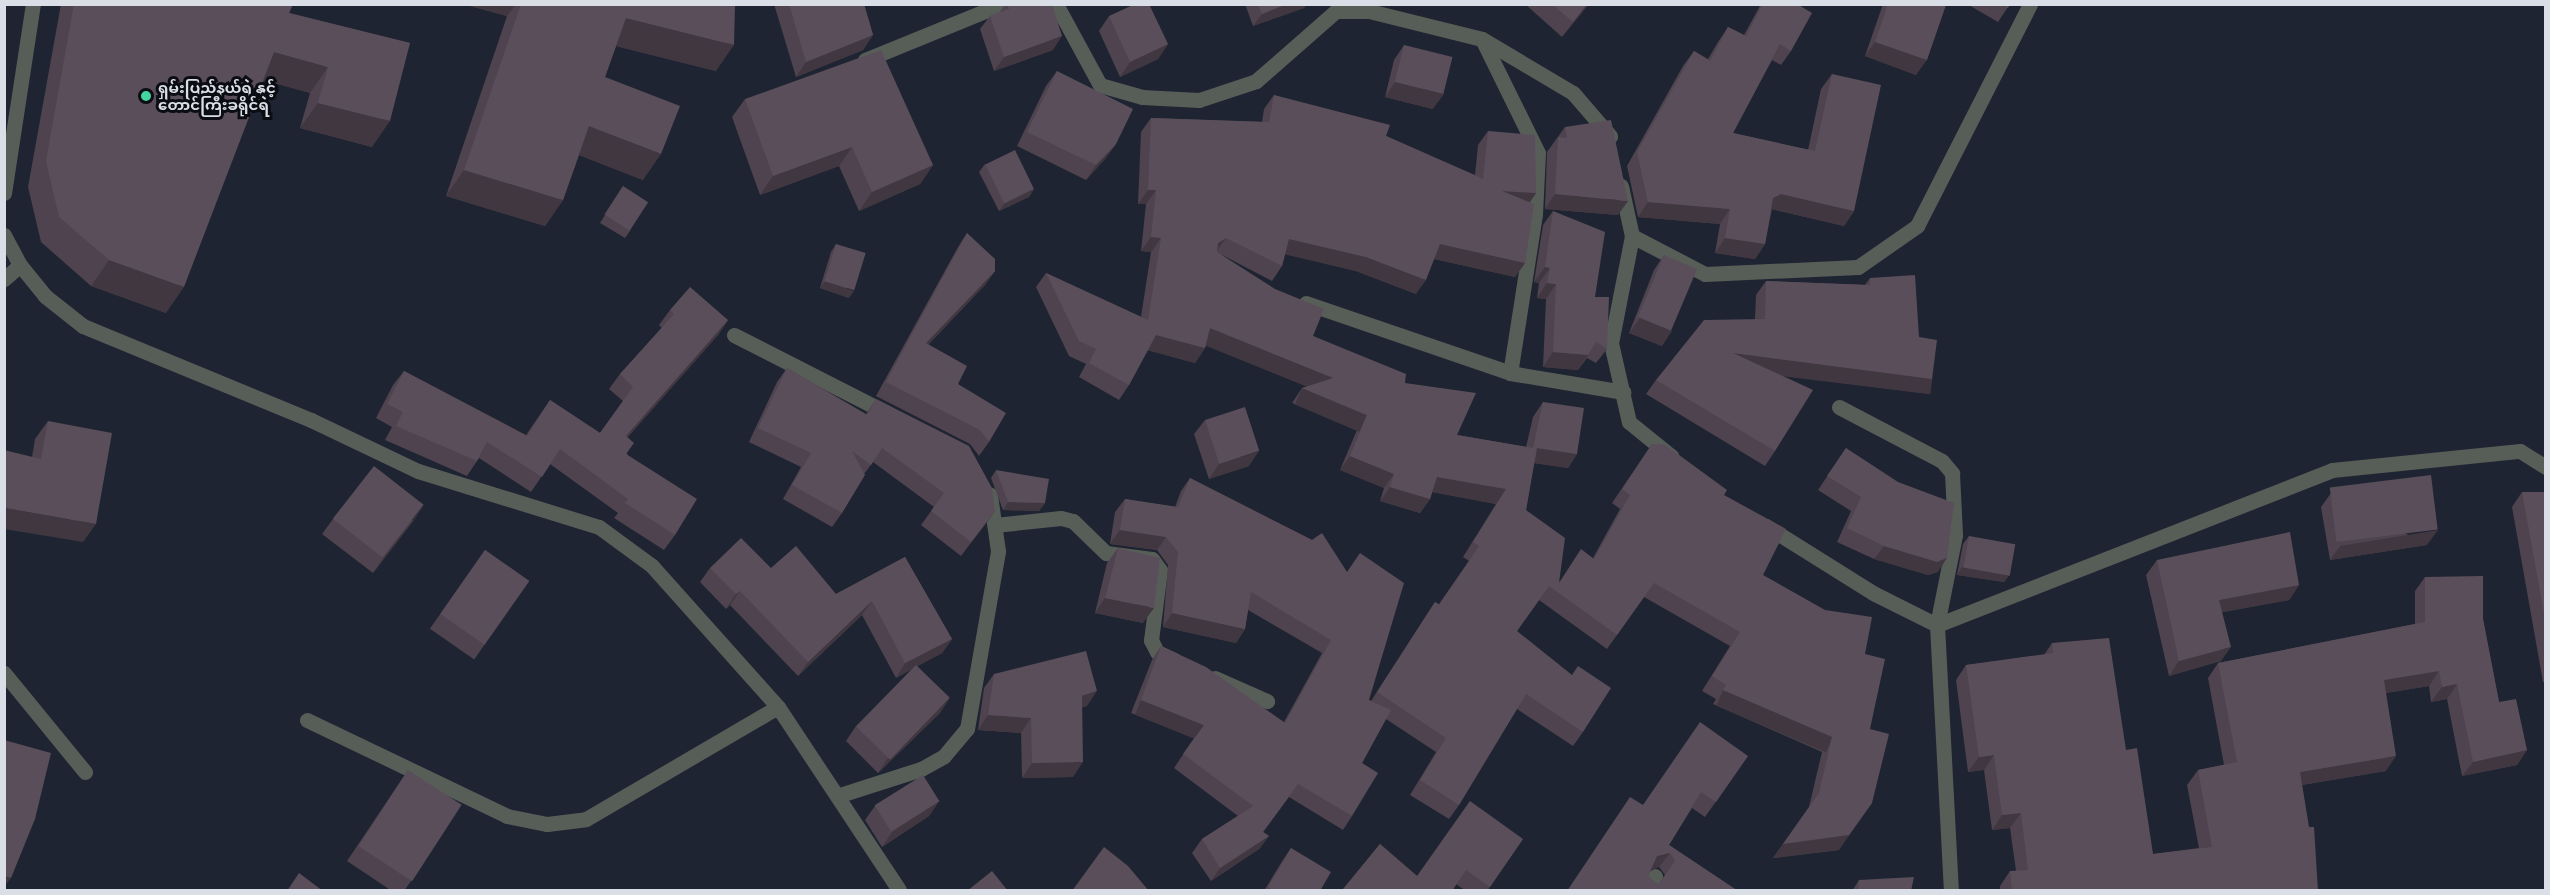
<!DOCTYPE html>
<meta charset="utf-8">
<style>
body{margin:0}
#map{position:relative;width:2550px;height:895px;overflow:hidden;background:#1e2431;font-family:Helvetica,"Noto Sans Myanmar",sans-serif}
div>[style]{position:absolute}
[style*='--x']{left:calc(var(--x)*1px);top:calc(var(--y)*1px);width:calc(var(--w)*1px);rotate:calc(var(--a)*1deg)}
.street>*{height:15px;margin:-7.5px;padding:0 7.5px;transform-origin:7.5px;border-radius:7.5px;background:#575e58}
.wall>*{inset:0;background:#4e434e;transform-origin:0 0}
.shaded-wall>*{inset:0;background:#403740;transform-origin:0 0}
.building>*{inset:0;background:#5b4e5b;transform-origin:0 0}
.dots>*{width:16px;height:16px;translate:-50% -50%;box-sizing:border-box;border:3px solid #0b0d13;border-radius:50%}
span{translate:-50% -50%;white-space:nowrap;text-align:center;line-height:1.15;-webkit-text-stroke:6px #0b0d13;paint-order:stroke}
.poi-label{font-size:15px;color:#d9dee7;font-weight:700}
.left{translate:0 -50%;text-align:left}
.frame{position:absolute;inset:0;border:6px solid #d9dee7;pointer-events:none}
</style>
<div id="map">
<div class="street">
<div style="--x:1056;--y:4;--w:92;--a:61.5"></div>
<div style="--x:1100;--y:85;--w:44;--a:15.9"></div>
<div style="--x:1142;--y:97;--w:57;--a:3"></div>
<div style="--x:1199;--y:100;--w:60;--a:-18.4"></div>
<div style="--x:1256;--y:81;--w:106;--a:-41.2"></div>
<div style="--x:1336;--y:11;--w:33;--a:0"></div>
<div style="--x:1369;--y:11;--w:116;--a:13.9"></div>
<div style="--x:1482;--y:39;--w:106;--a:30.7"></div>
<div style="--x:1573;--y:93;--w:57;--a:49.3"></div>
<div style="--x:1482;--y:39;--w:127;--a:63.8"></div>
<div style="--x:1538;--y:153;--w:61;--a:92.8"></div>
<div style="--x:1535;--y:214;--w:161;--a:98.9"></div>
<div style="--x:865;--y:60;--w:148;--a:-22.2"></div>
<div style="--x:1621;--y:186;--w:51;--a:77.6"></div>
<div style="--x:1632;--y:236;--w:109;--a:101.1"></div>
<div style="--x:1611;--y:343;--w:81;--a:77.2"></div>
<div style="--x:1629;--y:422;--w:55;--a:39.1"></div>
<div style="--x:4;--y:193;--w:191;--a:-81.3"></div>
<div style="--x:4;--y:235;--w:34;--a:62"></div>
<div style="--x:20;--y:265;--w:40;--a:51"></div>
<div style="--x:45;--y:296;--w:48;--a:38.3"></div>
<div style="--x:83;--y:326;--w:247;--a:22.4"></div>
<div style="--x:311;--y:420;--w:119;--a:25.5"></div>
<div style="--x:418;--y:471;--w:189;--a:17.2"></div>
<div style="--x:599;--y:527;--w:66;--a:36.3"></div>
<div style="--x:652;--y:566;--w:189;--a:48.2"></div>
<div style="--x:778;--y:707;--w:219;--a:56.5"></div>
<div style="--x:1632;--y:236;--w:82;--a:27.5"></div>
<div style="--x:1705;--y:274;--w:153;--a:-2.6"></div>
<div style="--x:1858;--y:267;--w:72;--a:-34.8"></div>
<div style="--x:1917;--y:226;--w:249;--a:-63"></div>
<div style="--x:4;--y:279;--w:21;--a:-41"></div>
<div style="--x:1306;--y:303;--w:216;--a:18.9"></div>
<div style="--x:1510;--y:373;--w:115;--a:9.5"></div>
<div style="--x:734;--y:335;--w:174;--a:27"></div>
<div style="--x:1839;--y:407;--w:116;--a:27.7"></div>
<div style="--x:1942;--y:461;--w:16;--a:50"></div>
<div style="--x:1952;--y:473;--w:62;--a:87.2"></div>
<div style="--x:1955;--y:535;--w:92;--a:101.3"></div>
<div style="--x:1937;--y:625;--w:424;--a:-21.4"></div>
<div style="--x:2332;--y:470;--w:189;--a:-5.8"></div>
<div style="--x:2520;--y:451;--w:31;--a:32"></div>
<div style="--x:995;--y:525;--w:66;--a:-6.1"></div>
<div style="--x:1061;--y:518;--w:12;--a:14"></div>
<div style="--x:1073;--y:521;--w:46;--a:44.1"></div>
<div style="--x:1106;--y:553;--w:46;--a:7.4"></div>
<div style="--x:1152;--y:559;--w:14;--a:54"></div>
<div style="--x:1160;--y:570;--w:71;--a:97.3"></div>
<div style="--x:1151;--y:640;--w:13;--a:63"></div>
<div style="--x:1157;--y:652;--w:19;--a:25"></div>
<div style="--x:1766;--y:526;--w:128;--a:32"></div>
<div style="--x:1875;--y:594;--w:69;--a:26.6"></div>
<div style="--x:1937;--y:625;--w:265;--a:87"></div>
<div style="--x:4;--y:673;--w:128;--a:50.7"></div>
<div style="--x:1215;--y:678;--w:57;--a:23.9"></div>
<div style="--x:307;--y:720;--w:222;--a:25.6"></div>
<div style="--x:507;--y:816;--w:41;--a:11.3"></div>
<div style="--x:547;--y:824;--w:39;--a:-7"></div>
<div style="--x:586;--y:819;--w:222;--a:-30.3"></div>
<div style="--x:840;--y:795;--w:85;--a:-17.8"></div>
<div style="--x:921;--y:769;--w:26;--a:-29"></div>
<div style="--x:944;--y:756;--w:35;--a:-50"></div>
<div style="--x:967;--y:729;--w:181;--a:-80.1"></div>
<div style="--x:998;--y:551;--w:57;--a:-98.1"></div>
<div style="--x:1647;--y:890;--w:16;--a:-60"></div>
</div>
<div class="wall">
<div style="clip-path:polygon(61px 4px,293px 4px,289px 13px,410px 43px,372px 147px,300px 128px,310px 93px,264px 80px,166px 313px,91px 286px,41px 242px,28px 187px)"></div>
<div style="clip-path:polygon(463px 4px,735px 4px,716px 71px,616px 46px,605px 77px,643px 180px,579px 155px,563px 200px,545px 226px,446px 196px,507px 16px)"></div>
<div style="clip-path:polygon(774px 4px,864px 4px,873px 35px,863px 50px,796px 77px)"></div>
<div style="clip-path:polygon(1005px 4px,1052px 4px,1053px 50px,994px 71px,980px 29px,990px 16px,1000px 12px)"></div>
<div style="clip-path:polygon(1245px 4px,1307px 4px,1304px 8px,1253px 26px)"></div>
<div style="clip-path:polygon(1525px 4px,1589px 4px,1562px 37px)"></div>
<div style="clip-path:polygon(1761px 4px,1797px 4px,1791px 51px,1781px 65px,1772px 60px,1733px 133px,1808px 150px,1821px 89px,1832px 74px,1854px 211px,1844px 226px,1772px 209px,1765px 244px,1755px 259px,1715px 253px,1720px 224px,1638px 217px,1627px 166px,1683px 66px,1694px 51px,1708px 59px,1718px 42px,1728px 27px,1744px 35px)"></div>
<div style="clip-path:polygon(1883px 4px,1945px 4px,1916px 75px,1865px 56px)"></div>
<div style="clip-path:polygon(1967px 4px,2010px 4px,1998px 22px)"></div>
<div style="clip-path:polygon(1109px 16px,1168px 44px,1158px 59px,1120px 77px,1099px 31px)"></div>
<div style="clip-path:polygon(1404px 45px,1433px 109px,1385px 97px,1394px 60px)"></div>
<div style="clip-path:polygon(1057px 71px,1116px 144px,1105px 159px,1086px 180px,1017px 146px,1046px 86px)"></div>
<div style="clip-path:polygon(1274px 95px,1386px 136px,1475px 175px,1478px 145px,1488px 131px,1536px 193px,1530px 202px,1525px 263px,1515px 277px,1434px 259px,1416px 294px,1356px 271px,1285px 254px,1282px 266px,1272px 281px,1222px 255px,1313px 336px,1405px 383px,1457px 435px,1526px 447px,1533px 417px,1543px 402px,1577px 454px,1568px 468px,1534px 463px,1526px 510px,1559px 582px,1593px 558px,1620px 509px,1612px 503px,1652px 444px,1724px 495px,1763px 575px,1865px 654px,1839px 850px,1773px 858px,1809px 807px,1822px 752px,1713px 704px,1716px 699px,1702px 691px,1730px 646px,1644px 597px,1607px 649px,1539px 600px,1517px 631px,1583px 732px,1573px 746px,1517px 709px,1459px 805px,1449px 819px,1410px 795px,1436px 752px,1386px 719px,1362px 763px,1352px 816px,1343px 830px,1289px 797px,1263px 832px,1269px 836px,1259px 849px,1211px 881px,1192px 853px,1202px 839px,1238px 816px,1174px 768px,1194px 738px,1131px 713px,1152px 660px,1161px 646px,1284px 722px,1322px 653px,1248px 610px,1245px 629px,1236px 643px,1163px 627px,1168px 565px,1157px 550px,1110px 544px,1115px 512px,1125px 499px,1175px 507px,1181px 491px,1190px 478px,1312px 540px,1369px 700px,1371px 701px,1435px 602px,1439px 604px,1469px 561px,1463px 557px,1496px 504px,1432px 492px,1430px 499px,1420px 513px,1380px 501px,1384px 488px,1340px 470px,1357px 430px,1292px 403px,1302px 388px,1308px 387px,1206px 345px,1205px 348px,1195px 363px,1148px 350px,1129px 385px,1119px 400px,1079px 377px,1086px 364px,1069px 356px,1036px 287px,1046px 273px,1141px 317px,1151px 252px,1141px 251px,1146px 204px,1138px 204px,1141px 132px,1151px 118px,1262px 122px,1264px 109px)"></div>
<div style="clip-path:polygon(745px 99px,933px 165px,920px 184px,859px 211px,839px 166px,760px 195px,732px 117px)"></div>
<div style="clip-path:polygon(1565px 127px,1618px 215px,1545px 209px,1547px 152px)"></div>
<div style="clip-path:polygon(985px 164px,1034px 189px,1029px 197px,999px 211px,979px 172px)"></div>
<div style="clip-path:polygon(623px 186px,630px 231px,625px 238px,600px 223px)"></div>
<div style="clip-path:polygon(1553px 211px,1595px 297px,1607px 349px,1596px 363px,1587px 358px,1578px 370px,1543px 367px,1546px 299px,1537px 298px,1539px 283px,1534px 282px,1543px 225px)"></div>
<div style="clip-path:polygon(967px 233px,995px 271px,985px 285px,928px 345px,958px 384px,989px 442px,979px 456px,970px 444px,876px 396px,958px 247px)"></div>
<div style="clip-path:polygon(836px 244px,849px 298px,820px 288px,831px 252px)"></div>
<div style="clip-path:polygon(1664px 255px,1662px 346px,1629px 333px,1654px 270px)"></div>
<div style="clip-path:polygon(1870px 278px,1919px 337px,1932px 379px,1922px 393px,1780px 375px,1775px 451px,1765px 466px,1646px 394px,1656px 380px,1755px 319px,1756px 295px,1766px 281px,1865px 285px)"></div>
<div style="clip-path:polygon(670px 310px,728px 320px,718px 335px,627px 438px,627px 454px,675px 535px,664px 550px,614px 518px,618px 513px,550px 464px,531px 492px,479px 458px,467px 476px,385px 440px,392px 427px,376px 418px,393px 385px,404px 371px,526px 435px,550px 400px,600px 433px,623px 401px,609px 389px,620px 374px,662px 328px,659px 325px)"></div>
<div style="clip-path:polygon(787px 368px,866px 414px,876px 399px,995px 511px,961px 556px,921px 525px,934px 507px,873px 462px,864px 474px,842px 513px,832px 527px,783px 499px,801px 467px,749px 442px,777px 382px)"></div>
<div style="clip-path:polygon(1205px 420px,1249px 466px,1209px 479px,1194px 434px)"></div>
<div style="clip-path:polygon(48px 421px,83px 542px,32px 457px,35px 439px)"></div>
<div style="clip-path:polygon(1846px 448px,1938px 572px,1928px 575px,1874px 559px,1837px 542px,1851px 511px,1818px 490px)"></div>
<div style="clip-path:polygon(996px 470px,1045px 503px,1039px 511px,1003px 510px,991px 478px)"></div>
<div style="clip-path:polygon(2522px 492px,2546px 492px,2546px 682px,2543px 682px,2512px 507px)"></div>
<div style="clip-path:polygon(2331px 493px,2427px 545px,2330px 560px,2321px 507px)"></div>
<div style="clip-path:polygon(333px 519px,414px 520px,373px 573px,322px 534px)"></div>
<div style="clip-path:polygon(1969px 536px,2010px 574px,2004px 582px,1957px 575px,1963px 544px)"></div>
<div style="clip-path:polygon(1118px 548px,1143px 623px,1095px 613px,1107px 563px)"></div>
<div style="left:485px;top:550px;width:54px;height:96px;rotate:35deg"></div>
<div style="clip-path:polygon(905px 557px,952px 639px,942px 653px,917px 666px,940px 713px,878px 773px,846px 741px,856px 726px,912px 669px,896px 678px,862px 615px,798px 676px,730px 605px,726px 609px,700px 582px,710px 568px,771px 568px,836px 594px)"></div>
<div style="clip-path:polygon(2157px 560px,2299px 585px,2289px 600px,2222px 612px,2221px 661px,2169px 676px,2146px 575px)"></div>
<div style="clip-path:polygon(2425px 577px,2483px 619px,2499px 702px,2527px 750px,2517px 765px,2462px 776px,2447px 699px,2431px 702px,2429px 686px,2386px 693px,2386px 771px,2302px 785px,2318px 891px,2000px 891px,2000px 886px,2010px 871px,2016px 871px,2010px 828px,1992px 830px,1984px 770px,1968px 772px,1956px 680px,1966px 665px,2044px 655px,2052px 643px,2126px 750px,2153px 854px,2199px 848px,2187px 785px,2198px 770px,2224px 765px,2208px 678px,2218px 663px,2415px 624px,2415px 591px)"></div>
<div style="clip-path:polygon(994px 674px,1087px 706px,1082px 707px,1073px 777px,1022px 778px,1021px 733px,978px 730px,984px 688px)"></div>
<div style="clip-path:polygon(evenodd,1748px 756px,1705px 817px,1692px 808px,1669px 845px,1738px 891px,1567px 891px,1643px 805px,1748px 756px,1659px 867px,1665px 875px,1658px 885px,1648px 876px,1651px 870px,1659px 867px)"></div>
<div style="clip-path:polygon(408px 770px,411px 881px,404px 891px,392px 891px,347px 861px)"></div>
<div style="clip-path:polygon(939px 801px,929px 816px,882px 847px,865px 820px,875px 806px)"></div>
<div style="clip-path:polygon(1523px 839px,1487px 891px,1466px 891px,1456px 884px,1452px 891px,1342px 891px,1380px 844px,1417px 876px)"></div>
<div style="clip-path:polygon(1291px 848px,1320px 891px,1264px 891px,1281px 863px)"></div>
<div style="clip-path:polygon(1859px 880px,1911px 891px,1852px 891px)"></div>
</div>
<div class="shaded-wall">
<div style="clip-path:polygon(463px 4px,516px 4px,507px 16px)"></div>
<div style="clip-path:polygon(1287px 4px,1307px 4px,1304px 8px,1253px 26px,1262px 14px)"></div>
<div style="clip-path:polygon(1587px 4px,1589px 4px,1562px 37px,1573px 22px)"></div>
<div style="clip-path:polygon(626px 18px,734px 45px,716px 71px,608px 44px)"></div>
<div style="clip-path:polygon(873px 35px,863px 50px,796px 77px,806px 62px)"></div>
<div style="clip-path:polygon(1062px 36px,1053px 50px,994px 71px,1004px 57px)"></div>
<div style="clip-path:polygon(1875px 42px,1927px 60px,1916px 75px,1865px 56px)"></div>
<div style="clip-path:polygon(1168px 44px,1158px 59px,1120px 77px,1130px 62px)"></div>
<div style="clip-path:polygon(274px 52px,328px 67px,310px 93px,256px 78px)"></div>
<div style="clip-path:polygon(1395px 82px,1444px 94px,1433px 109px,1385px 97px)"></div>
<div style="clip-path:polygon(318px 103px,390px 121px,372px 147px,300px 128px)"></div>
<div style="clip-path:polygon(589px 126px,661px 154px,643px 180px,571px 152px)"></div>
<div style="clip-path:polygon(1116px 144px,1105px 159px,1086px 180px,1096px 165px)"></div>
<div style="clip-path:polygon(852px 147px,839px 166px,760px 195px,773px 176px)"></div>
<div style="clip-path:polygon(933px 165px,920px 184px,859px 211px,872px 192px)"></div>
<div style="clip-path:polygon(464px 170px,563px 200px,545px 226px,446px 196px)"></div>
<div style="clip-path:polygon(1034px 189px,1029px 197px,999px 211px,1004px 204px)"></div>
<div style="clip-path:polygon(1148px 190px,1156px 190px,1146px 204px,1138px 204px)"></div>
<div style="clip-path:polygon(1502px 191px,1536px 193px,1526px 208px)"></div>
<div style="clip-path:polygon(1555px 194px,1628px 201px,1618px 215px,1545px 209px)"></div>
<div style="clip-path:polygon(1781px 194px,1854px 211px,1844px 226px,1770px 209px,1773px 198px)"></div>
<div style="clip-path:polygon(1648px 202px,1730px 209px,1720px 224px,1638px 217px)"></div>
<div style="clip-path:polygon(1151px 237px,1161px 238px,1151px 252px,1141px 251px)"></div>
<div style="clip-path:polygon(1226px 238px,1216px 252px,1218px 243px)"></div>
<div style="clip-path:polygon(1725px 238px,1765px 244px,1755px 259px,1715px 253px)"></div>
<div style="clip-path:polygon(1289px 239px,1366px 257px,1426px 280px,1416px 294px,1356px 271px,1279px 253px)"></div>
<div style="clip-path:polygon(1440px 244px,1525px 263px,1515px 277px,1430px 258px)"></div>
<div style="clip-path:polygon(109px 260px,184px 287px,166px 313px,91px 286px)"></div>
<div style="clip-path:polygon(1545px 267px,1550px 268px,1539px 283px,1534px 282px)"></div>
<div style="clip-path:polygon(995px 271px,985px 285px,916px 357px,926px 343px)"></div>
<div style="clip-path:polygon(825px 281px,854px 291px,849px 298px,820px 288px)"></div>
<div style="clip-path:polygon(1547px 283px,1556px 284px,1546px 299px,1537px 298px)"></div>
<div style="clip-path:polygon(1640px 318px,1672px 331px,1662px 346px,1629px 333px)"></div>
<div style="clip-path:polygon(728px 320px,718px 335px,615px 451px,626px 436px)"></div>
<div style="left:1210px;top:328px;width:133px;height:18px;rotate:22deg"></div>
<div style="clip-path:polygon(1156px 335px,1205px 348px,1195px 363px,1146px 350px)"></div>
<div style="clip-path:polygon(1553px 352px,1588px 355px,1578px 370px,1543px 367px)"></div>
<div style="left:1733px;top:353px;width:201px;height:17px;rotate:7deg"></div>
<div style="left:1302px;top:388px;width:70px;height:18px;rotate:23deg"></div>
<div style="clip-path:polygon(1537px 448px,1577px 454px,1568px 468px,1527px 462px)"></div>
<div style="clip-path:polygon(1259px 451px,1249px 466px,1209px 479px,1219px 464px)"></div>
<div style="clip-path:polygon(1350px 456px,1394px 474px,1384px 488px,1340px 470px)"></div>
<div style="clip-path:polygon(1437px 477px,1506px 489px,1496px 504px,1427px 491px)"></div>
<div style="clip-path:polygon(1390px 487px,1430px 499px,1420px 513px,1380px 501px)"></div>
<div style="clip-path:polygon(1008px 502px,1045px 503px,1039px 511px,1003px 510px)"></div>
<div style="clip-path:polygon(424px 505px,414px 520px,373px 573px,383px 558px)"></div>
<div style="clip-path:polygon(5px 508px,96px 524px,83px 542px,4px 529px,4px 510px)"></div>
<div style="clip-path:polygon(995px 511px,985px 525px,961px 556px,971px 542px)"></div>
<div style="clip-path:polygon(1120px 530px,1166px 537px,1157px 550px,1110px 544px)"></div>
<div style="clip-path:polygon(2438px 530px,2427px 545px,2330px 560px,2340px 546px)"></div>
<div style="clip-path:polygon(1884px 546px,1947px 558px,1938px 572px,1928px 575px,1874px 559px)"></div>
<div style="clip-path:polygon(1962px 567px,2010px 574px,2004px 582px,1957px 575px)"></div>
<div style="clip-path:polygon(2299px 585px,2289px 600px,2208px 615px,2219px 600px)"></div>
<div style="clip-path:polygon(740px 591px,730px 605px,726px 609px,736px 594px)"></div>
<div style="clip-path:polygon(1105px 598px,1154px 608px,1143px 623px,1095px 613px)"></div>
<div style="clip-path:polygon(872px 601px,862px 615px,798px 676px,808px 662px)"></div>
<div style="clip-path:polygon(1172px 613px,1245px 629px,1236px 643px,1163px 627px)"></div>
<div style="clip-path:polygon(952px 639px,942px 653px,896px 678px,905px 663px)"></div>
<div style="clip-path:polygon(2231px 647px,2221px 661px,2169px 676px,2179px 661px)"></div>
<div style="clip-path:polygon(2439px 671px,2429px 686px,2373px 695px,2384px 680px)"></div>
<div style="clip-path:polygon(2457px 684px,2447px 699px,2431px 702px,2442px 687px)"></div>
<div style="left:1723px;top:690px;width:119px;height:17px;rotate:23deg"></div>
<div style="clip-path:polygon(1097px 691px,1087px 706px,1072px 711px,1082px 696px)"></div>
<div style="clip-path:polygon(950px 698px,940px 713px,878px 773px,888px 758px)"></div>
<div style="left:1141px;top:700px;width:68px;height:16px;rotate:22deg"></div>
<div style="clip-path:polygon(988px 715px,1031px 718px,1021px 733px,978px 730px)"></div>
<div style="clip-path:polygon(2527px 750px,2517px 765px,2462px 776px,2473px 762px)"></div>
<div style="clip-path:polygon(1994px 755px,1984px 770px,1968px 772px,1979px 757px)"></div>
<div style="clip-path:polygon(2396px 756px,2386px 771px,2289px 787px,2300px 772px)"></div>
<div style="clip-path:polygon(1083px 762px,1073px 777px,1022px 778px,1032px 763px)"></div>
<div style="clip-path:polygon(939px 801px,929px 816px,882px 847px,892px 832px)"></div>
<div style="clip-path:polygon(1872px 803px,1839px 850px,1773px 858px,1783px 844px)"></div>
<div style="clip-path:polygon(2021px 813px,2010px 828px,1992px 830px,2002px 815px)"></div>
<div style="clip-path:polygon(1269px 836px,1259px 849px,1211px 881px,1220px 868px)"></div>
<div style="clip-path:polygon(1670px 853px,1659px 867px,1647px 871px,1657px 856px)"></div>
<div style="clip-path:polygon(4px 876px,11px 878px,4px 887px)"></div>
</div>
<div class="building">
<div style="clip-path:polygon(74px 4px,293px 4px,289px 13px,410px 43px,390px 121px,318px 103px,328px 67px,274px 52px,184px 287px,109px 260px,59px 217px,46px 161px)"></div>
<div style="clip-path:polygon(521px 4px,735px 4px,734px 45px,626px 18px,605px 77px,680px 106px,661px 154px,589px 126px,563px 200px,464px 170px)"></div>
<div style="clip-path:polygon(789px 4px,864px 4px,873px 35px,806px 62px)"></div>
<div style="clip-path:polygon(1007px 4px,1052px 4px,1062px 36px,1004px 57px,990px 16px,1009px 9px)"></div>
<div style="clip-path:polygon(1135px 4px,1149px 4px,1168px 44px,1130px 62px,1109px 16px)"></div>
<div style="clip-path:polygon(1258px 4px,1287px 4px,1262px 14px)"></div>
<div style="clip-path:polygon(1552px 4px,1587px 4px,1573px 22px)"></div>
<div style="clip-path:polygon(1763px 4px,1797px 4px,1812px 13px,1791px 51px,1780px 44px,1733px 133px,1815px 151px,1832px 74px,1881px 85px,1854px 211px,1781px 194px,1773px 198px,1765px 244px,1725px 238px,1730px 209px,1648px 202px,1637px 152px,1694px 51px,1710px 61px,1728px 27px,1746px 36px)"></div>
<div style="clip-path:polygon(1888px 4px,1946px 5px,1927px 60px,1875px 42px)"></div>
<div style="clip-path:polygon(2003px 4px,2010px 4px,2008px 8px)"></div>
<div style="left:1404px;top:45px;width:50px;height:38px;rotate:14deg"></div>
<div style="clip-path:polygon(881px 50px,933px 165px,872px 192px,852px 147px,773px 176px,745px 99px)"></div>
<div style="clip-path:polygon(1057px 71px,1133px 109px,1116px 144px,1096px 165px,1027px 132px)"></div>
<div style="clip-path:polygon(1274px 95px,1390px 125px,1386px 136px,1483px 179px,1488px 131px,1535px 135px,1536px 193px,1502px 191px,1534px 204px,1525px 263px,1440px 244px,1426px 280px,1366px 257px,1289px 239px,1282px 266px,1226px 238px,1218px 243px,1217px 252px,1275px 289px,1324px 309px,1313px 336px,1406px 374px,1405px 383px,1476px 393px,1457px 435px,1533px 448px,1543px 402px,1584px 408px,1577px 454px,1537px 448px,1526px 510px,1565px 538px,1559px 583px,1581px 549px,1594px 559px,1630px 495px,1622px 489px,1652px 444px,1664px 444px,1727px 490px,1724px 495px,1786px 529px,1763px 575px,1825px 610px,1872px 617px,1865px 654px,1885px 659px,1870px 729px,1889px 734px,1872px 803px,1849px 835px,1783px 844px,1819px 793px,1832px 737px,1723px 690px,1726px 685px,1712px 676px,1740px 632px,1654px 583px,1617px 635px,1549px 586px,1517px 631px,1572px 675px,1578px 666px,1611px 688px,1583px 732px,1526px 694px,1459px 805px,1420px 780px,1446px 738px,1377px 692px,1435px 602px,1439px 605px,1479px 546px,1473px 542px,1506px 489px,1437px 477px,1430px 499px,1390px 487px,1394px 474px,1350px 456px,1367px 415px,1302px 388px,1333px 378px,1210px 328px,1205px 348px,1156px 335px,1129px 385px,1089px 363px,1096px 349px,1079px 341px,1046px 273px,1148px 320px,1161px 238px,1151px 237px,1156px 190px,1148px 190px,1151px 118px,1269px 122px)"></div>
<div style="clip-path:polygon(1611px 120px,1628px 201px,1555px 194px,1558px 137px,1567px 138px,1565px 127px)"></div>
<div style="left:1015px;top:150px;width:43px;height:33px;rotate:64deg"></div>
<div style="left:623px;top:186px;width:30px;height:34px;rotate:33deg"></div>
<div style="clip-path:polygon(1553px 211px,1605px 232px,1595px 297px,1609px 297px,1607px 349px,1596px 342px,1588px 355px,1553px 352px,1556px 284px,1547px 283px,1550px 268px,1545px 267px)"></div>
<div style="clip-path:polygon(967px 233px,995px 259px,995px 271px,926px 343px,967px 366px,958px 384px,1006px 413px,989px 442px,980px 430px,886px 382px)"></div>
<div style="left:836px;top:244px;width:31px;height:39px;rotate:17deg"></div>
<div style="left:1664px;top:255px;width:36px;height:67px;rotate:23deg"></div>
<div style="clip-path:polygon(1915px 275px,1919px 337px,1937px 340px,1932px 379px,1733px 353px,1813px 390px,1775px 451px,1656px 380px,1704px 320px,1765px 319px,1766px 281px,1870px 285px,1870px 278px)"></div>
<div style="clip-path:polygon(690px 287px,728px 320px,626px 436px,634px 443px,626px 454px,697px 499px,675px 535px,625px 503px,628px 499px,560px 449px,542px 477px,487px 442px,477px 461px,396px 426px,403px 412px,387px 404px,404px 371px,527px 436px,550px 400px,600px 433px,633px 387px,620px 374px,674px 314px,670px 310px)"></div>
<div style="clip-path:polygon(787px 368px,867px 415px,876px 399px,969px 446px,992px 488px,995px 511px,971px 542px,931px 511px,944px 493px,882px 448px,871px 465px,852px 451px,865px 475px,842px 513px,792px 485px,811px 453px,758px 428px)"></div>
<div style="left:1245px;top:407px;width:46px;height:42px;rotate:72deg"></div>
<div style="clip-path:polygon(48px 421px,112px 433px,96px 524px,5px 508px,4px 512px,4px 450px,41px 459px)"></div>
<div style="clip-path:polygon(1846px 448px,1898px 482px,1954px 503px,1947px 558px,1937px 562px,1884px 546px,1847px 528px,1861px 497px,1827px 476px)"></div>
<div style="left:374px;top:466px;width:63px;height:67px;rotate:38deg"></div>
<div style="clip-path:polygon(996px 470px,1049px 479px,1045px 503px,1008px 502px)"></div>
<div style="left:2431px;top:475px;width:55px;height:102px;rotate:83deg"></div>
<div style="clip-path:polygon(1190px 478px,1312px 540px,1322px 533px,1347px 572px,1360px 553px,1404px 583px,1369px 700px,1391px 710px,1362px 763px,1378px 773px,1352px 816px,1298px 784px,1263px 832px,1269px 836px,1220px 868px,1202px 839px,1253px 806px,1183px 754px,1204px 725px,1141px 700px,1161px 646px,1206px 667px,1285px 723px,1331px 640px,1251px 592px,1245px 629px,1172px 613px,1178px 552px,1166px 537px,1120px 530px,1125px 499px,1178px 507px)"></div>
<div style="clip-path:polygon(2522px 492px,2546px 492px,2546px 624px)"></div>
<div style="clip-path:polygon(2290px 532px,2299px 585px,2219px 600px,2231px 647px,2179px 661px,2157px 560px)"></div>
<div style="left:1969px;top:536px;width:47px;height:32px;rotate:10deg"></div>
<div style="clip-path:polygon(741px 538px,771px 568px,796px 546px,836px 594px,905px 557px,952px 639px,905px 663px,872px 601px,808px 662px,740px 591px,736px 594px,710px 568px)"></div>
<div style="clip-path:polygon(1118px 548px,1160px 558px,1154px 608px,1105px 598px)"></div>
<div style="left:485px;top:550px;width:54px;height:78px;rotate:35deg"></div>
<div style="clip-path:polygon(2483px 576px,2483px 619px,2499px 702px,2516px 699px,2527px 750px,2473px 762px,2457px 684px,2442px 687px,2439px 671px,2384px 680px,2396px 756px,2300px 772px,2309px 827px,2314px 827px,2318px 891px,2012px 891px,2010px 871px,2028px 870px,2021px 813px,2002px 815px,1994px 755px,1979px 757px,1966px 665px,2053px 653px,2052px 643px,2109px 638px,2126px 750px,2137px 748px,2153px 854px,2212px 847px,2198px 770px,2237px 762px,2218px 663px,2425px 622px,2425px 577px)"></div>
<div style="clip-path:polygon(1086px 651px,1097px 691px,1082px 696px,1083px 762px,1032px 763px,1031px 718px,988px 715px,994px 674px)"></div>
<div style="left:916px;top:665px;width:47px;height:86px;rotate:44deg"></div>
<div style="clip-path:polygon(evenodd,1700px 722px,1748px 756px,1716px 802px,1701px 792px,1669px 845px,1738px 891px,1567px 891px,1630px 797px,1643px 805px,1700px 722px,1670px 853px,1675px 861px,1658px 885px,1648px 876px,1657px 856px,1670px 853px)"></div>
<div style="clip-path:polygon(4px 740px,51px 753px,35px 819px,11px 878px,4px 876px)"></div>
<div style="left:408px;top:770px;width:64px;height:91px;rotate:33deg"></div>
<div style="left:923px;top:775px;width:31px;height:57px;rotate:58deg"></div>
<div style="clip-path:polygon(1470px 801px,1523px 839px,1490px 887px,1466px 870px,1452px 891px,1345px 891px,1343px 889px,1380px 844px,1417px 876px)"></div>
<div style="clip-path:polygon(1104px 847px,1128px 866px,1149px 891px,1072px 891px)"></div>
<div style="clip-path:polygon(1291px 848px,1331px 872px,1320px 891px,1274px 891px,1268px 887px)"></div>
<div style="clip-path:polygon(992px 871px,1008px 891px,967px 891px)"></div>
<div style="clip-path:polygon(299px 873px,323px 891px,287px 891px)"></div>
<div style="clip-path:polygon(1914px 877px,1911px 891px,1858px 891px,1859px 880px)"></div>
</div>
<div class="dots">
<div style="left:146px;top:96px;background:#43d4a0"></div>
</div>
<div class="poi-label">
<span class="left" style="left:158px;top:96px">ရှမ်းပြည်နယ်ရဲ နှင့်<br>တောင်ကြီးခရိုင်ရဲ</span>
</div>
<div class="frame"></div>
</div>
